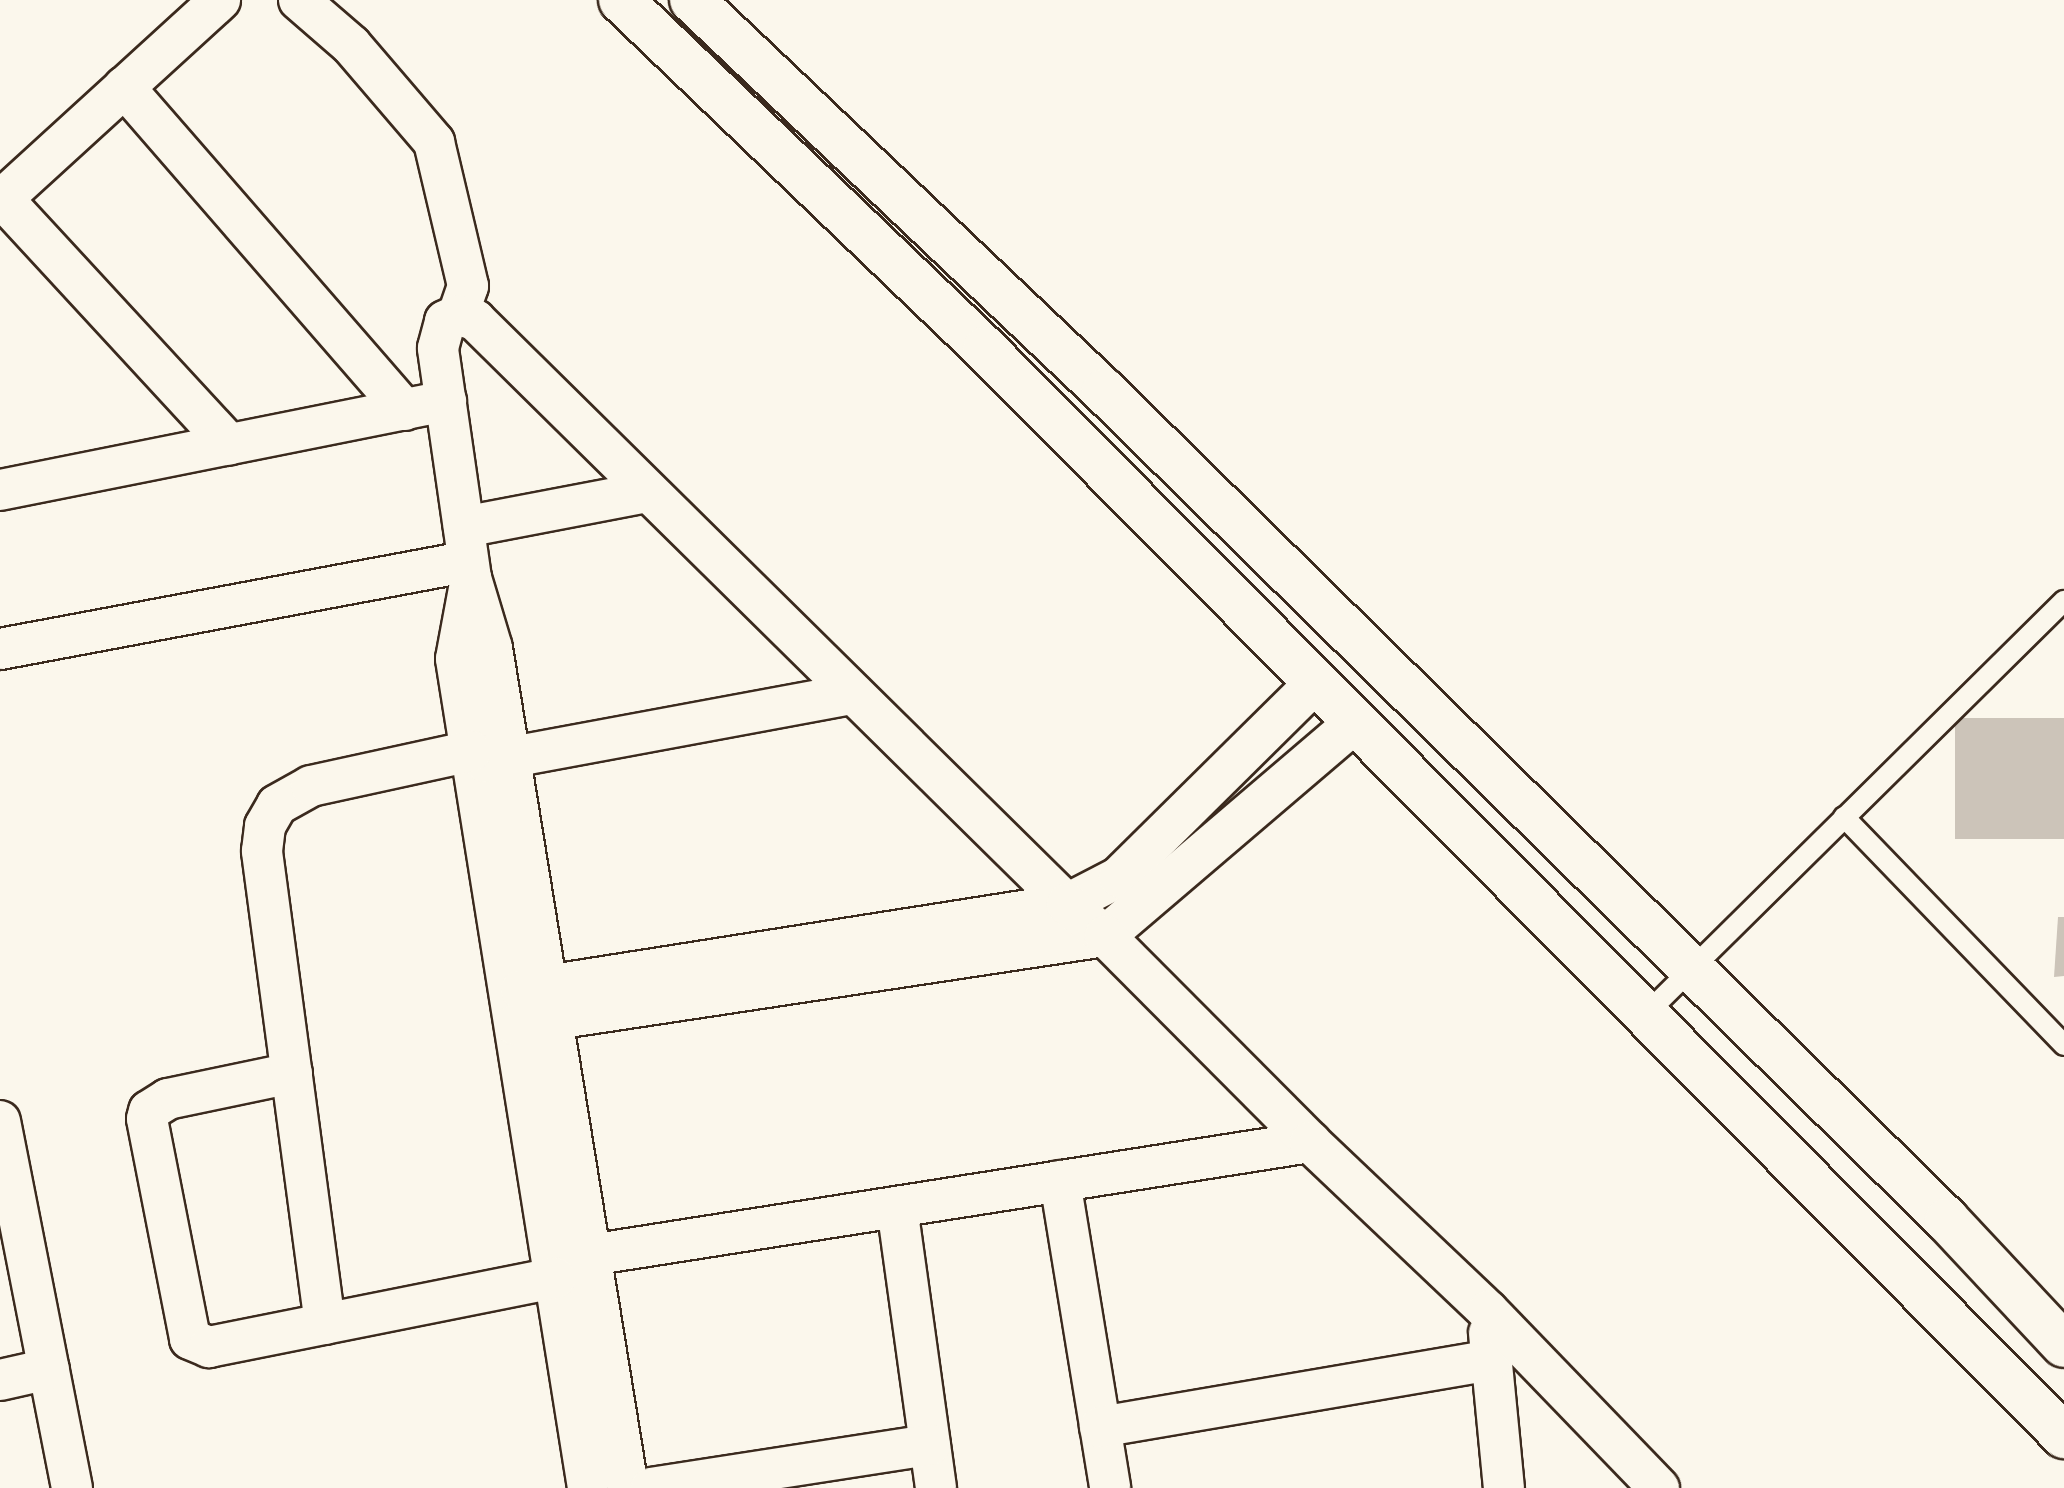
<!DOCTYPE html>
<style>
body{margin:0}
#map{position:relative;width:2064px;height:1488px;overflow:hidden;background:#fbf7ec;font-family:"Architects Daughter",sans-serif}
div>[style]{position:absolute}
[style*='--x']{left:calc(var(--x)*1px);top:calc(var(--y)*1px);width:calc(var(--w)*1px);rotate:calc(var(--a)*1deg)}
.building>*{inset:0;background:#ccc4b9;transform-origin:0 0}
.roads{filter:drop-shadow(2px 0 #3b2a1e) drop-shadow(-2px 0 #3b2a1e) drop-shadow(0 2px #3b2a1e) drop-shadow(0 -2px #3b2a1e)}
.service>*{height:20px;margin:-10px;padding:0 10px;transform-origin:10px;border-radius:10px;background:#fbf7ec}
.minor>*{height:40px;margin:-20px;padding:0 20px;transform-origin:20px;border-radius:20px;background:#fbf7ec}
.trunk>*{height:44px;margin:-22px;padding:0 22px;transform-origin:22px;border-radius:22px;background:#fbf7ec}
span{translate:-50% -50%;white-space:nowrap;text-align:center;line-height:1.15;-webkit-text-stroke:6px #fbf7ec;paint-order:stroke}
</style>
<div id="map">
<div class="building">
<div style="left:2064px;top:718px;width:121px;height:109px;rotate:90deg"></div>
<div style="clip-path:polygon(2058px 917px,2064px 917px,2064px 976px,2054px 977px)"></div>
</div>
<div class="roads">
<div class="service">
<div style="--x:1844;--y:817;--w:317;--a:46"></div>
<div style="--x:1646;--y:1014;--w:588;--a:-44.66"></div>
</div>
<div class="minor">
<div style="--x:299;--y:0;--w:69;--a:40.9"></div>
<div style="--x:351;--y:45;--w:128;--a:49.4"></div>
<div style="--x:434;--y:142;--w:148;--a:76.7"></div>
<div style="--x:468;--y:286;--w:31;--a:109"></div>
<div style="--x:124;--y:87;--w:428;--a:49"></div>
<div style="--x:0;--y:196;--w:338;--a:47.3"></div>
<div style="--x:0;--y:201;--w:298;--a:-42.4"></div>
<div style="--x:0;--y:490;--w:455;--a:-11.3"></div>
<div style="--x:464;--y:527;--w:187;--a:-10.8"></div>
<div style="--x:471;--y:578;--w:82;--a:100.5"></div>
<div style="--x:456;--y:659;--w:839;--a:80.95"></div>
<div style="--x:0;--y:649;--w:476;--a:-10.6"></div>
<div style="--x:485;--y:762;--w:374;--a:-10.5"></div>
<div style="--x:521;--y:990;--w:553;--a:-8.95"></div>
<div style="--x:1067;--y:904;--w:59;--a:-27.4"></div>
<div style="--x:1119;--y:877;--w:277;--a:-44.7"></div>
<div style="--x:515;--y:1025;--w:597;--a:-8.58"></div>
<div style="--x:1105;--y:936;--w:330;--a:-40.5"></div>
<div style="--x:292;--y:1073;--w:127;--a:168.2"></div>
<div style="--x:168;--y:1099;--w:22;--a:148"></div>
<div style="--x:149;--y:1111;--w:8;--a:104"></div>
<div style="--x:147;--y:1119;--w:224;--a:78.9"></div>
<div style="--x:190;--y:1339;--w:21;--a:23"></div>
<div style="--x:209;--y:1347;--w:353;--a:-11.3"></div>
<div style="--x:0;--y:1121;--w:374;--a:78.9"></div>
<div style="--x:1060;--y:1181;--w:311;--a:80.7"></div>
<div style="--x:897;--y:1207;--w:284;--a:82.1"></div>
<div style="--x:590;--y:1255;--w:729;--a:-8.92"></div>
<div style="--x:325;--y:1324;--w:477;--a:-97.6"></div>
<div style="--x:262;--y:851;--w:25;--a:-83"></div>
<div style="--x:265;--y:826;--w:24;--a:-60"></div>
<div style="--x:277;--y:805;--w:39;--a:-29"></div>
<div style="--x:311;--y:786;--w:164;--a:-12.3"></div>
<div style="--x:1489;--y:1333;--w:156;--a:84.5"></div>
<div style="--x:0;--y:1380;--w:50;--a:-12.7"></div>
<div style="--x:1100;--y:1427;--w:396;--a:-9.7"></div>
<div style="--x:628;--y:1488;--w:851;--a:-99.2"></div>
<div style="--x:492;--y:648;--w:73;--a:-106.7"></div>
<div style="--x:471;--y:578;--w:232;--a:-98.2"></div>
<div style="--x:438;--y:348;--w:28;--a:-75"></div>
<div style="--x:445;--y:321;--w:14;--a:-25"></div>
<div style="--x:458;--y:315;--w:18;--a:16"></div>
<div style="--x:475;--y:320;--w:832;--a:44.61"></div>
<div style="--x:1067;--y:904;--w:50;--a:40.1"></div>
<div style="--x:1105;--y:936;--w:291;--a:45.1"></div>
<div style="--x:1310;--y:1142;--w:245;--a:43.5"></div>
<div style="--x:1488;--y:1311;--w:246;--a:46"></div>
<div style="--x:651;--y:1488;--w:282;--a:-8.8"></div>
</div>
<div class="trunk">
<div style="--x:621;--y:0;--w:504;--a:43.79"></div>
<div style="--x:985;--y:349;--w:1532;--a:45.21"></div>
<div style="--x:692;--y:0;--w:568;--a:43.5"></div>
<div style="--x:1104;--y:391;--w:1182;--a:44.52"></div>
<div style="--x:1947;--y:1220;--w:171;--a:46.9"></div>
</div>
</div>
</div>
